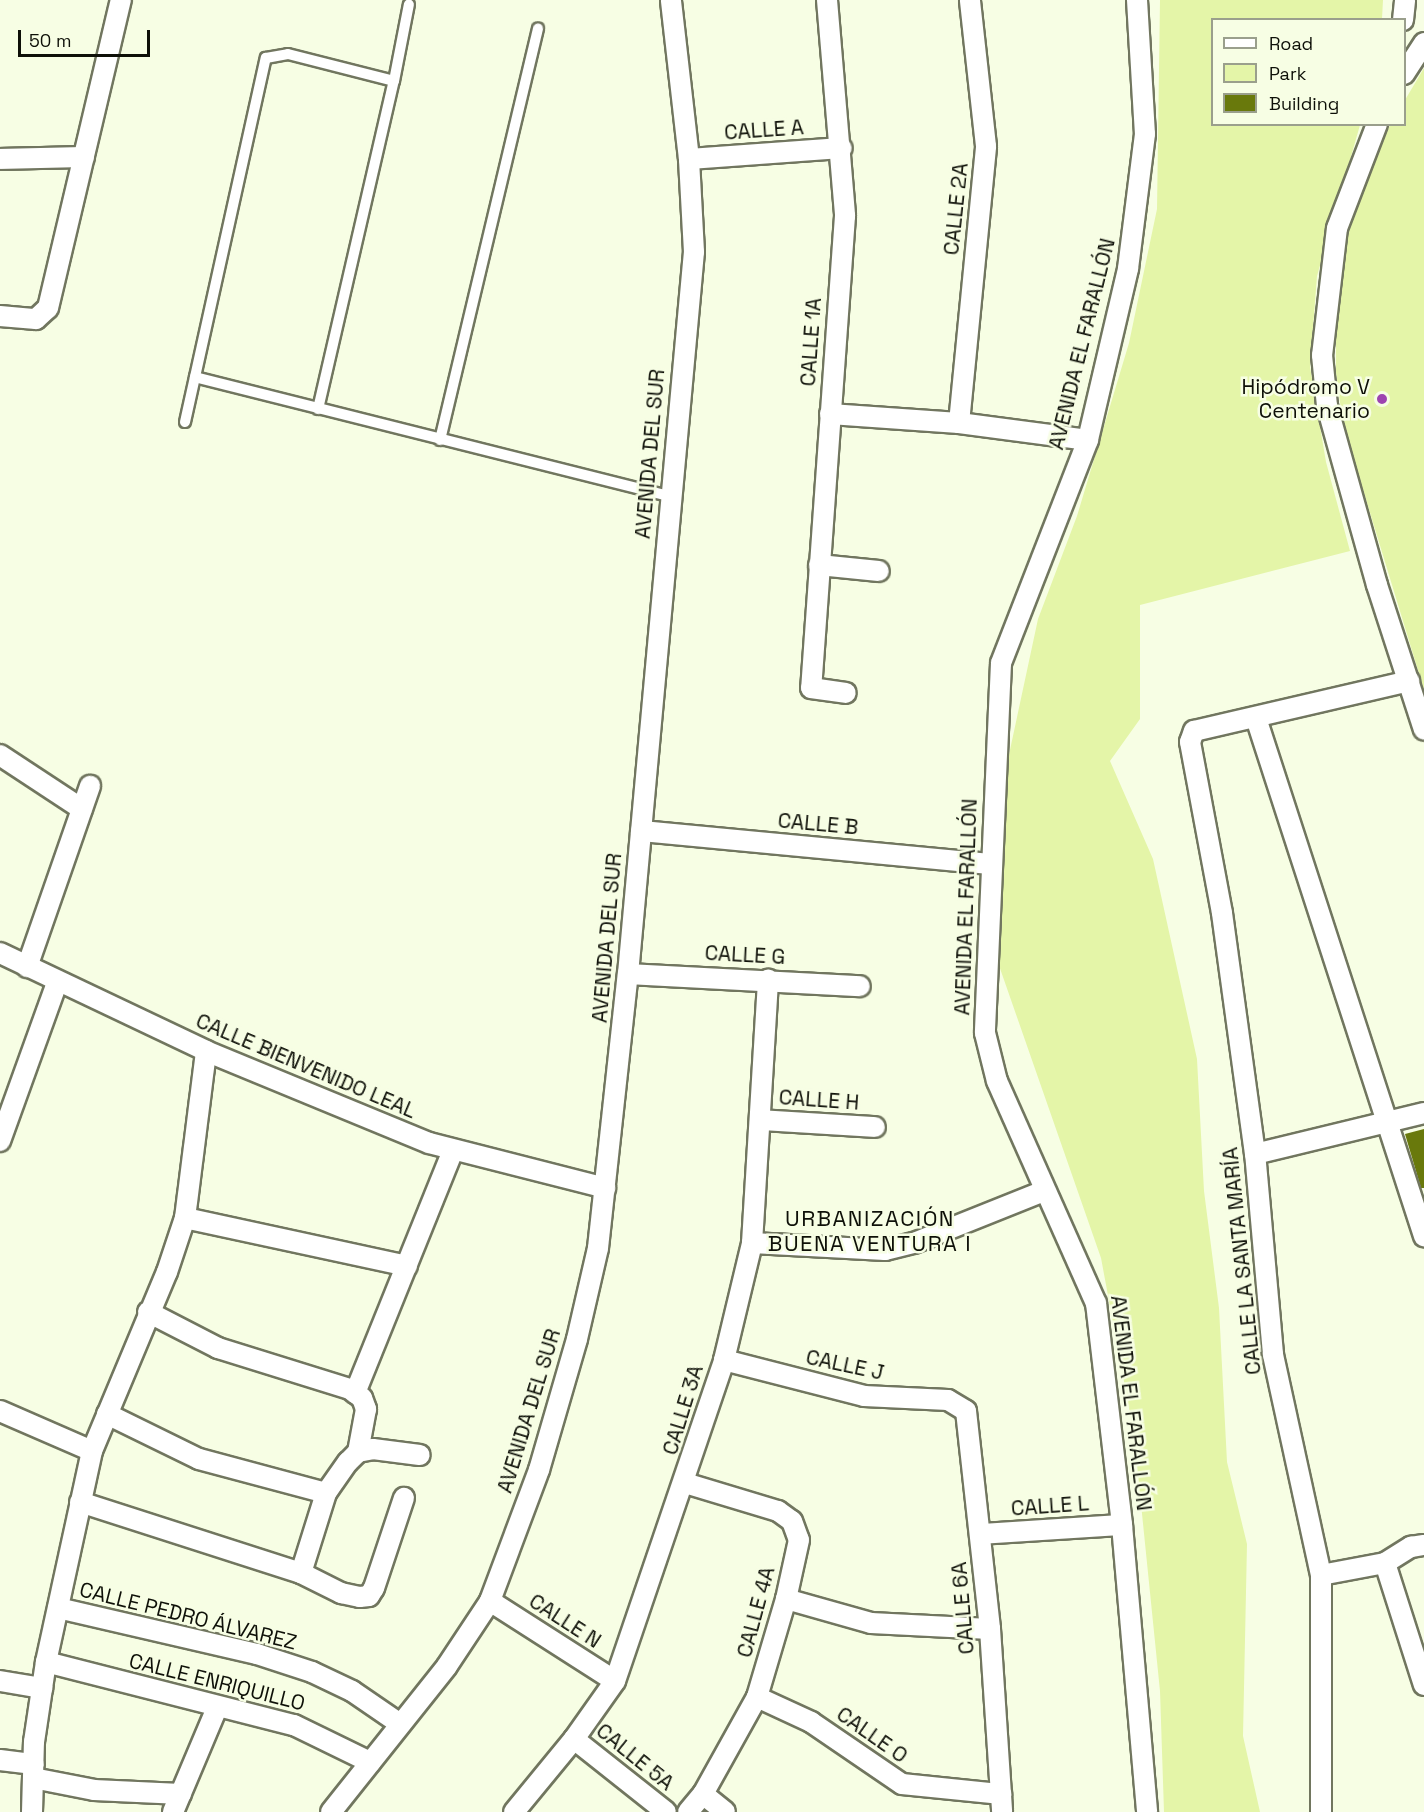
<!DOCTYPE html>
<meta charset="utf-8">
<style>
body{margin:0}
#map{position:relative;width:1424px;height:1812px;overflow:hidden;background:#f7fee4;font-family:"Space Grotesk",sans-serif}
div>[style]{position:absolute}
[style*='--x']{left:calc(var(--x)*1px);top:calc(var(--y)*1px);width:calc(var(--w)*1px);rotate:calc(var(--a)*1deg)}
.green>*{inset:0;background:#e4f5a8}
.building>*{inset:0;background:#69790c}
.roads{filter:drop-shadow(2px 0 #71765f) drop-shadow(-2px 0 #71765f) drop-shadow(0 2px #71765f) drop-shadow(0 -2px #71765f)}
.lane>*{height:10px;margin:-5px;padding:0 5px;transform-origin:5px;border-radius:5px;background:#fff}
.street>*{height:20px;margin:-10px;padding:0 10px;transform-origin:10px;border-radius:10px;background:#fff}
.dots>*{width:16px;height:16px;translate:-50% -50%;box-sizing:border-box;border:3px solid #f7fee4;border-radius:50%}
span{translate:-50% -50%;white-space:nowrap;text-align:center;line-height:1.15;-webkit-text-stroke:5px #f7fee4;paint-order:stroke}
.street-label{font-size:21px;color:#0e1008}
.poi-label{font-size:21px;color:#0e1008}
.right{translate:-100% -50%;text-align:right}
.neighbourhood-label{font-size:22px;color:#0e1008;letter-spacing:1.5px}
.legend{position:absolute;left:1211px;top:18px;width:195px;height:108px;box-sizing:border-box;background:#f7fee4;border:2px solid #9a9f8c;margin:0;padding:8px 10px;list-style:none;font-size:18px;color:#0e1008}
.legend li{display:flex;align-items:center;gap:12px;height:30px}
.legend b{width:30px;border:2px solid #9a9f8c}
.scale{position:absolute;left:18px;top:30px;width:132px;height:27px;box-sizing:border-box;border:3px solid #0e1008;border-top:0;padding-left:8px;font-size:18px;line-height:21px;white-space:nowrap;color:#0e1008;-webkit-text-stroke:4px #f7fee4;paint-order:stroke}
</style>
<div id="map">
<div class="green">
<div style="clip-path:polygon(1160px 0,1383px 0,1382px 19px,1212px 20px,1212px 124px,1360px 125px,1317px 276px,1310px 367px,1326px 462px,1350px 551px,1140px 605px,1140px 719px,1110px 761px,1153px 859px,1197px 1059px,1204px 1191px,1219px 1308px,1227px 1462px,1247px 1544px,1243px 1736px,1260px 1812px,1164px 1812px,1160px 1691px,1134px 1435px,1101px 1258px,988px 934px,992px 834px,1038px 619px,1077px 516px,1129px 343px,1157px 209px)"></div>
<div style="clip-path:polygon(1424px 68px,1424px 690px,1343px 424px,1336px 373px,1336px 318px,1341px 263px,1358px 191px,1390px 125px,1404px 124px,1405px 100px)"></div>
</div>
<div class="building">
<div style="clip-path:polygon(1424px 1129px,1424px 1188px,1421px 1188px,1405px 1134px)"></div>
</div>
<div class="roads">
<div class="lane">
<div style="--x:195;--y:377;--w:490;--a:14.1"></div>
<div style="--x:318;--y:409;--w:337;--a:-77"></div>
<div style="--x:185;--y:422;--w:373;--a:-77.5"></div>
<div style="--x:266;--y:58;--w:22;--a:-10"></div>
<div style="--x:288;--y:54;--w:109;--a:14.3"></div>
<div style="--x:394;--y:81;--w:78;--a:-79"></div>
<div style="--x:440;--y:440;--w:423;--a:-76.6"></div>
</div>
<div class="street">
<div style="--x:827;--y:0;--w:217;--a:85.2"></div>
<div style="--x:845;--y:216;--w:473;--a:94.1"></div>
<div style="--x:811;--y:688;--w:35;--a:8"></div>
<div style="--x:1137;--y:0;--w:134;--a:86.6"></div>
<div style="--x:1145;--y:134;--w:136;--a:97.2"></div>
<div style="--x:1128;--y:269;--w:176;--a:103.2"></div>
<div style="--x:1088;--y:440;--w:239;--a:111.3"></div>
<div style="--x:1001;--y:663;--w:370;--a:92.5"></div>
<div style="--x:985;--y:1033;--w:49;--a:76"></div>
<div style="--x:997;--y:1081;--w:243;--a:66"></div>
<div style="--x:1096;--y:1303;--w:224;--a:83.3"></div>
<div style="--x:1122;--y:1525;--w:288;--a:85"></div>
<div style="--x:1403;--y:20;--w:20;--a:-84"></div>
<div style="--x:1404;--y:74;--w:37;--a:-57"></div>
<div style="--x:1377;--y:124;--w:111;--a:111"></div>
<div style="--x:1337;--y:228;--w:128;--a:96.7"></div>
<div style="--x:1322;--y:355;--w:51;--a:84.4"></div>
<div style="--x:1327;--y:406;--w:186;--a:74.4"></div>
<div style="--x:1377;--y:585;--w:152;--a:72"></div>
<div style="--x:0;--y:159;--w:84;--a:-1.4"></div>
<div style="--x:689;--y:159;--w:153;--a:-4.1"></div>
<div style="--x:0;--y:316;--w:36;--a:5"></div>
<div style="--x:36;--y:319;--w:16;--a:-43"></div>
<div style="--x:48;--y:308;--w:317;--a:-76.7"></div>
<div style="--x:830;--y:414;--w:129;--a:4"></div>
<div style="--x:959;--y:423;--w:130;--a:7.5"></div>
<div style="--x:959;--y:423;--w:278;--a:-84.4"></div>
<div style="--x:986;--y:146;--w:147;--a:-96.3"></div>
<div style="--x:819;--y:565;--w:60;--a:5.7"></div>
<div style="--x:1256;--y:718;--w:545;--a:72.03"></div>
<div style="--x:0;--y:755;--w:98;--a:33.4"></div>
<div style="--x:641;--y:831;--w:351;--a:5.4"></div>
<div style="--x:0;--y:953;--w:228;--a:25.4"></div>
<div style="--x:206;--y:1051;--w:241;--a:22.4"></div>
<div style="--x:429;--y:1143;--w:182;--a:14.3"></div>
<div style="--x:27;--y:967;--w:192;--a:-70.8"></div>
<div style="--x:628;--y:974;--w:232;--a:3"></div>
<div style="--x:760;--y:1120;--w:115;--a:3.5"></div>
<div style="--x:0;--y:1141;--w:168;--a:-70.2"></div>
<div style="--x:1255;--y:1154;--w:174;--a:-13.6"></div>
<div style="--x:185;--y:1218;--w:227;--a:12.2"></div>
<div style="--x:752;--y:1243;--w:133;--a:3"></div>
<div style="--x:885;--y:1250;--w:30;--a:-14"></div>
<div style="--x:914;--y:1243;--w:140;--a:-21.8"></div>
<div style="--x:148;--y:1312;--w:79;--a:27.2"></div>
<div style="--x:218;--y:1348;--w:138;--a:17.3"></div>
<div style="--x:350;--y:1389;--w:15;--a:37"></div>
<div style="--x:362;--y:1398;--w:12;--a:70"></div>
<div style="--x:366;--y:1409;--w:44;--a:100.5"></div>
<div style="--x:724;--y:1360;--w:145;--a:14.4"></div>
<div style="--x:864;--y:1396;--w:84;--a:2.7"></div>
<div style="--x:948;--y:1400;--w:21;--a:31"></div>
<div style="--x:966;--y:1411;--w:219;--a:83.7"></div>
<div style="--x:990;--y:1629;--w:183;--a:86.2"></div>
<div style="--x:355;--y:1393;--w:262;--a:-68"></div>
<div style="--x:0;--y:1411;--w:100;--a:23.5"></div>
<div style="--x:107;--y:1414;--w:102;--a:26.1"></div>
<div style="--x:199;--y:1459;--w:131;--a:15"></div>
<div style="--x:685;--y:1483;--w:97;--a:16.8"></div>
<div style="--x:778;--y:1511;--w:17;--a:36"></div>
<div style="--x:792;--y:1521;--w:20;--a:70"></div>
<div style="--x:799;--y:1540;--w:60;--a:102.4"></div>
<div style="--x:786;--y:1599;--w:102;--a:106.5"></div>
<div style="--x:757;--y:1697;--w:111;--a:119.1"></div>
<div style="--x:703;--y:1794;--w:23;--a:130"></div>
<div style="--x:80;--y:1502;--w:232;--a:17.8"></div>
<div style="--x:301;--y:1573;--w:45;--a:26.6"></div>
<div style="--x:341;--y:1593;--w:19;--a:12"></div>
<div style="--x:360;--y:1597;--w:9;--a:-6"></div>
<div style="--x:369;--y:1596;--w:9;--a:-58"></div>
<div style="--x:374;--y:1588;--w:95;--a:-71.6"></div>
<div style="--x:981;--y:1534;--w:141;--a:-3.7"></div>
<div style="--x:1385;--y:1563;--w:128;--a:72.3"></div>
<div style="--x:301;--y:1573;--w:84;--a:-72.6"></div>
<div style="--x:326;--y:1493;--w:38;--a:-55"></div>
<div style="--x:348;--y:1462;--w:14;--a:-45"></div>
<div style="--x:358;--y:1452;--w:15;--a:-11"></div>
<div style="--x:373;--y:1449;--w:47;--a:7.3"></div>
<div style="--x:1321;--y:1575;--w:65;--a:-10.6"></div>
<div style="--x:1385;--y:1563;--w:31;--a:-32"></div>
<div style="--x:1411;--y:1547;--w:13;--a:-9"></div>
<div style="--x:786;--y:1599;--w:88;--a:15.8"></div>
<div style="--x:871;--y:1623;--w:119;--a:2.9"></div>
<div style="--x:490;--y:1601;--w:148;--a:32.6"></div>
<div style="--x:58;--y:1608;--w:204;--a:13"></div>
<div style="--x:257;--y:1654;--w:58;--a:18.1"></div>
<div style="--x:312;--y:1672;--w:44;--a:25.4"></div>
<div style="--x:352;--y:1691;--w:58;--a:34.5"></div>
<div style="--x:46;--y:1662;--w:256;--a:14.3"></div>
<div style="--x:294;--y:1725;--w:85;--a:26"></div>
<div style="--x:0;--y:1681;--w:43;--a:9.5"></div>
<div style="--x:757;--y:1697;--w:60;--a:24.8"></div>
<div style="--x:811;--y:1722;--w:110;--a:34.3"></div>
<div style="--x:902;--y:1784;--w:100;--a:5.8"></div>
<div style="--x:574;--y:1739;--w:117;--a:38.4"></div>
<div style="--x:0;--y:1760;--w:34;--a:7"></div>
<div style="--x:33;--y:1778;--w:62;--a:11.1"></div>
<div style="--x:94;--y:1790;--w:87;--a:2.6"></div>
<div style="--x:703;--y:1794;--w:28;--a:39"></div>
<div style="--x:32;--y:1812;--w:70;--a:-88.4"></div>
<div style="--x:34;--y:1742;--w:81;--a:-81.5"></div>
<div style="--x:46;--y:1662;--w:216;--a:-77.7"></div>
<div style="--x:92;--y:1451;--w:194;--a:-67.3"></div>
<div style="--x:167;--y:1272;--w:57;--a:-71.6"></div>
<div style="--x:185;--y:1218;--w:168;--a:-82.8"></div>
<div style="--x:173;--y:1812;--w:113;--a:-67.1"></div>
<div style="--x:331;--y:1812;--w:186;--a:-51.5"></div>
<div style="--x:447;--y:1666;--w:78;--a:-56.5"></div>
<div style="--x:490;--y:1601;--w:140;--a:-69.5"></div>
<div style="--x:539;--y:1470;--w:136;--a:-73.8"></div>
<div style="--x:577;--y:1339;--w:93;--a:-77"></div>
<div style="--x:598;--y:1248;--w:276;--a:-83.8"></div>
<div style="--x:628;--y:974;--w:725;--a:-84.78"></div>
<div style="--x:694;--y:252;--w:93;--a:-93.1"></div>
<div style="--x:689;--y:159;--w:160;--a:-96.5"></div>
<div style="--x:514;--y:1812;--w:94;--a:-50.6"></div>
<div style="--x:574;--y:1739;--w:71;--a:-54.7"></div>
<div style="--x:615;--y:1681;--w:339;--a:-71.2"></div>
<div style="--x:724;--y:1360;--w:120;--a:-76.5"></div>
<div style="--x:752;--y:1243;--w:264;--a:-86.5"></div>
<div style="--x:1321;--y:1812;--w:237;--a:-90"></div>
<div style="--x:1321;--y:1575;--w:226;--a:-102.3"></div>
<div style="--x:1273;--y:1354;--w:201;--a:-95.1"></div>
<div style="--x:1255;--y:1154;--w:243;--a:-97.8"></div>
<div style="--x:1222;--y:913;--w:174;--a:-100.6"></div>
<div style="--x:1190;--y:742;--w:12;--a:-70"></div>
<div style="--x:1194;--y:731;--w:221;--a:-13.1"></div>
</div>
</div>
<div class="dots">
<div style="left:1382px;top:399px;background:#9d44b0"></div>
</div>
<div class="street-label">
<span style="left:764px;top:130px;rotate:-4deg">CALLE A</span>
<span style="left:956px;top:209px;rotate:-84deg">CALLE 2A</span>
<span style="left:811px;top:342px;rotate:-86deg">CALLE 1A</span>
<span style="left:1082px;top:344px;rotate:-76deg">AVENIDA EL FARALLÓN</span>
<span style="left:650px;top:454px;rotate:-85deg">AVENIDA DEL SUR</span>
<span style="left:818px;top:824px;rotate:5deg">CALLE B</span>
<span style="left:966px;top:907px;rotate:-88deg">AVENIDA EL FARALLÓN</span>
<span style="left:607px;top:938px;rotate:-85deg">AVENIDA DEL SUR</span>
<span style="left:745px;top:955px;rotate:3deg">CALLE G</span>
<span style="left:306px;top:1066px;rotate:23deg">CALLE BIENVENIDO LEAL</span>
<span style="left:819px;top:1100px;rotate:4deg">CALLE H</span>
<span style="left:1242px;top:1261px;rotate:-96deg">CALLE LA SANTA MARÍA</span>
<span style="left:845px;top:1365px;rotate:12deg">CALLE J</span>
<span style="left:1131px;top:1403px;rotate:83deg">AVENIDA EL FARALLÓN</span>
<span style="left:683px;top:1410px;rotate:-73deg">CALLE 3A</span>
<span style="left:529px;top:1411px;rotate:-73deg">AVENIDA DEL SUR</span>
<span style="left:1050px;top:1506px;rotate:-4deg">CALLE L</span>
<span style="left:963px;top:1608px;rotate:-95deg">CALLE 6A</span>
<span style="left:756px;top:1612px;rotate:-75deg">CALLE 4A</span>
<span style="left:188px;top:1616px;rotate:14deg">CALLE PEDRO ÁLVAREZ</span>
<span style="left:565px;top:1621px;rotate:33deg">CALLE N</span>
<span style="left:217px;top:1682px;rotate:14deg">CALLE ENRIQUILLO</span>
<span style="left:872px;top:1735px;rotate:35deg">CALLE O</span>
<span style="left:635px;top:1757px;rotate:39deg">CALLE 5A</span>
</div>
<div class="poi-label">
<span class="right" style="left:1370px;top:399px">Hipódromo V<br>Centenario</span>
</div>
<div class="neighbourhood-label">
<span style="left:870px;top:1231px">URBANIZACIÓN<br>BUENA VENTURA I</span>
</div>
<ul class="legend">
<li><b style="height:8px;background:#fff"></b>Road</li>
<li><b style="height:16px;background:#e4f5a8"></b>Park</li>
<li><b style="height:16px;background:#69790c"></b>Building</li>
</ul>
<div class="scale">50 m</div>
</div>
